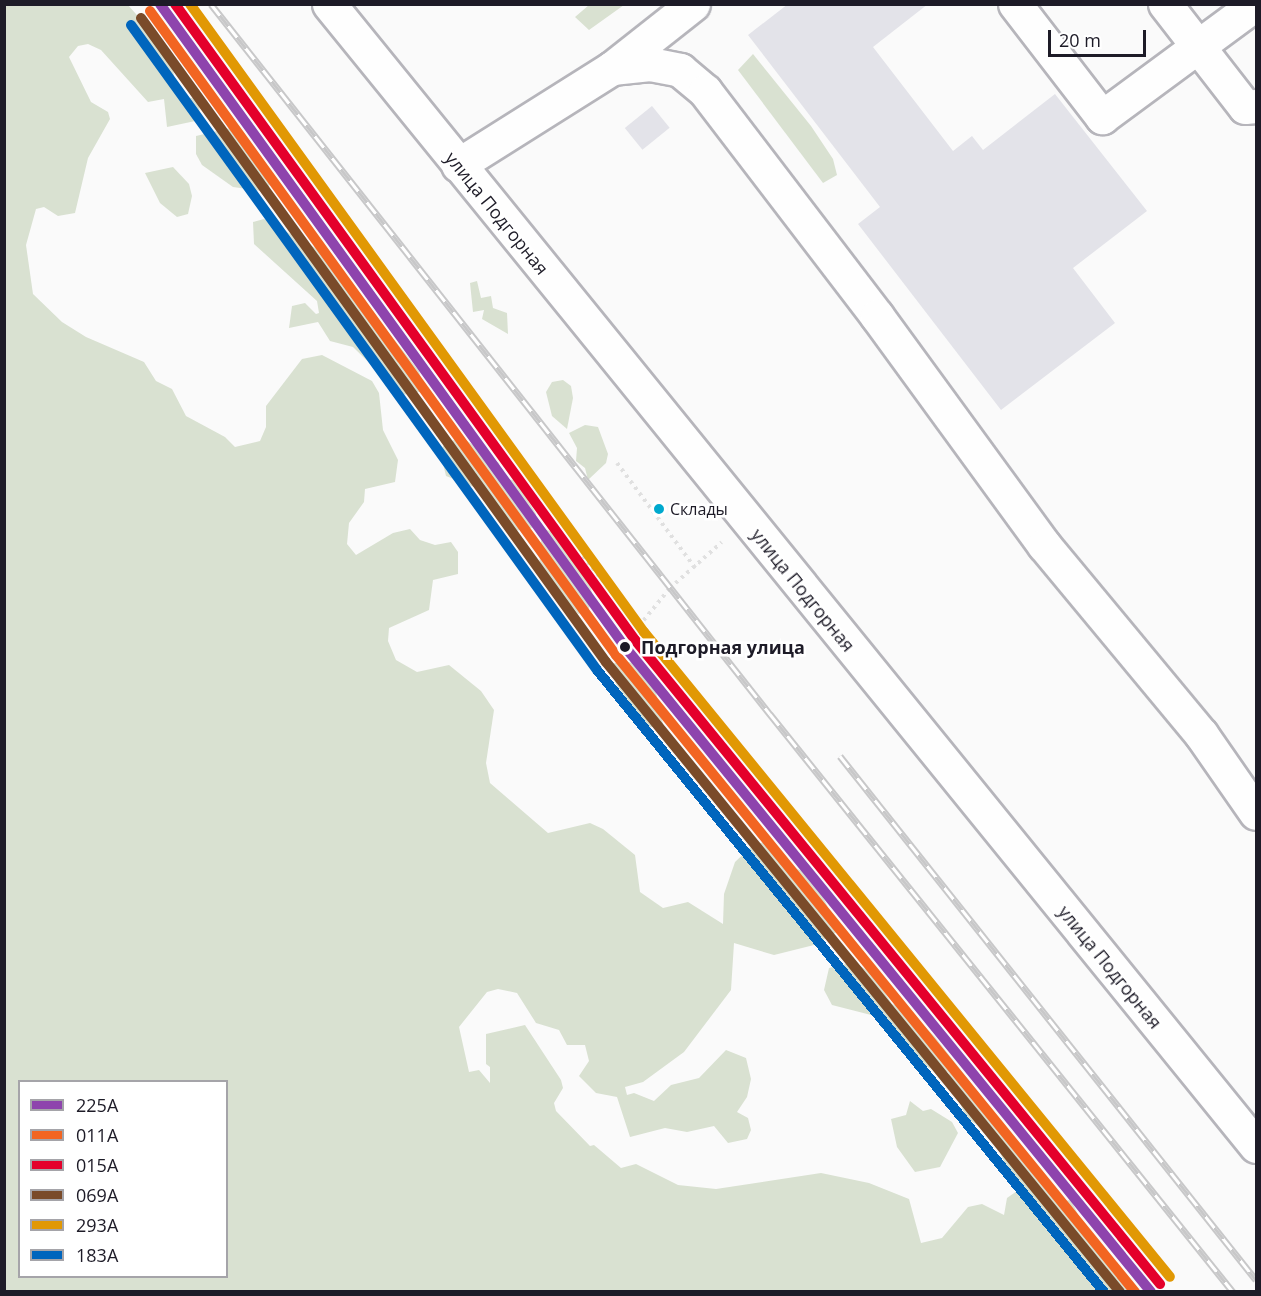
<!DOCTYPE html>
<meta charset="utf-8">
<style>
body{margin:0}
#map{position:relative;width:1261px;height:1296px;overflow:hidden;background:#fafafa;font-family:"Open Sans",sans-serif}
div>[style]{position:absolute}
[style*='--x']{left:calc(var(--x)*1px);top:calc(var(--y)*1px);width:calc(var(--w)*1px);rotate:calc(var(--a)*1deg)}
.green>*{inset:0;background:#d9e1d1}
.building>*{inset:0;background:#e3e3e9;transform-origin:0 0}
.path>*{height:4px;margin-top:-2px;transform-origin:0;background:repeating-linear-gradient(90deg,#e0e0e0 0 3px,transparent 0 7.5px)}
.roads{filter:drop-shadow(2px 0 #b6b5bb) drop-shadow(-2px 0 #b6b5bb) drop-shadow(0 2px #b6b5bb) drop-shadow(0 -2px #b6b5bb)}
.minor>*{height:33px;margin:-16.5px;padding:0 16.5px;transform-origin:16.5px;border-radius:16.5px;background:#fefefe}
.major>*{height:33px;margin:-16.5px;padding:0 16.5px;transform-origin:16.5px;border-radius:16.5px;background:#fefefe}
.rail>*{height:7px;margin-top:-3.5px;transform-origin:0;background:repeating-linear-gradient(90deg,#fff 0 14px,#c8c8c9 0 28px);box-sizing:border-box;border-block:2px solid #c8c8c9}
.rail-1>*{height:10px;margin:-5px;padding:0 5px;transform-origin:5px;border-radius:5px;background:#8e44ad}
.rail-2>*{height:10px;margin:-5px;padding:0 5px;transform-origin:5px;border-radius:5px;background:#f26522}
.rail-3>*{height:10px;margin:-5px;padding:0 5px;transform-origin:5px;border-radius:5px;background:#e4002b}
.rail-4>*{height:10px;margin:-5px;padding:0 5px;transform-origin:5px;border-radius:5px;background:#7a4b2a}
.rail-5>*{height:10px;margin:-5px;padding:0 5px;transform-origin:5px;border-radius:5px;background:#e19804}
.rail-6>*{height:10px;margin:-5px;padding:0 5px;transform-origin:5px;border-radius:5px;background:#0065bd}
.dots>*{width:16px;height:16px;translate:-50% -50%;box-sizing:border-box;border:3px solid #fff;border-radius:50%}
span{translate:-50% -50%;white-space:nowrap;text-align:center;line-height:1.15;-webkit-text-stroke:5px #fff;paint-order:stroke}
.bus-label{font-size:16px;color:#1d1b27}
.left{translate:0 -50%;text-align:left}
.street-label{font-size:18px;color:#1d1b27}
.stop-label{font-size:18px;color:#1d1b27;font-weight:700}
.frame{position:absolute;inset:0;border:6px solid #1d1b27;pointer-events:none}
.legend{position:absolute;left:18px;top:1080px;width:210px;height:198px;box-sizing:border-box;background:#fff;border:2px solid #a5a4a9;margin:0;padding:8px 10px;list-style:none;font-size:18px;color:#1d1b27}
.legend li{display:flex;align-items:center;gap:12px;height:30px}
.legend b{width:30px;border:2px solid #a5a4a9}
.scale{position:absolute;left:1048px;top:30px;width:98px;height:27px;box-sizing:border-box;border:3px solid #1d1b27;border-top:0;padding-left:8px;font-size:18px;line-height:21px;white-space:nowrap;color:#1d1b27;-webkit-text-stroke:4px #fff;paint-order:stroke}
</style>
<div id="map">
<div class="green">
<div style="clip-path:polygon(evenodd,5px 4px,128px 5px,165px 47px,173px 67px,176px 96px,199px 99px,200px 120px,167px 127px,164px 99px,148px 102px,101px 50px,88px 44px,78px 46px,69px 57px,91px 102px,108px 112px,110px 119px,88px 158px,75px 213px,58px 216px,44px 207px,36px 209px,26px 245px,33px 294px,62px 322px,86px 337px,144px 362px,156px 381px,172px 389px,186px 416px,225px 437px,235px 447px,260px 441px,266px 427px,266px 406px,302px 359px,322px 355px,372px 381px,379px 393px,383px 430px,398px 460px,395px 482px,365px 489px,364px 502px,349px 523px,347px 544px,356px 555px,393px 533px,410px 529px,420px 540px,435px 545px,451px 542px,458px 552px,458px 574px,433px 580px,429px 610px,389px 628px,388px 641px,396px 660px,417px 672px,449px 665px,481px 691px,494px 710px,486px 763px,490px 783px,548px 833px,590px 823px,603px 829px,635px 855px,640px 892px,663px 908px,688px 902px,723px 924px,724px 894px,735px 862px,753px 845px,764px 842px,797px 869px,812px 874px,834px 920px,837px 932px,814px 945px,774px 955px,734px 943px,731px 990px,684px 1052px,643px 1082px,625px 1087px,627px 1095px,634px 1093px,654px 1101px,671px 1085px,699px 1078px,726px 1050px,746px 1058px,751px 1079px,747px 1097px,737px 1112px,748px 1118px,751px 1130px,747px 1139px,728px 1143px,714px 1126px,687px 1132px,665px 1128px,630px 1137px,617px 1097px,596px 1093px,579px 1076px,589px 1061px,585px 1045px,567px 1045px,559px 1030px,536px 1023px,517px 993px,498px 989px,487px 992px,459px 1027px,469px 1072px,479px 1070px,490px 1083px,490px 1067px,486px 1064px,486px 1034px,525px 1025px,561px 1080px,563px 1088px,554px 1103px,556px 1111px,590px 1146px,594px 1145px,621px 1168px,636px 1164px,678px 1185px,716px 1189px,821px 1173px,869px 1183px,909px 1199px,921px 1243px,942px 1238px,968px 1207px,982px 1204px,1004px 1215px,1007px 1198px,1017px 1191px,992px 1134px,966px 1118px,948px 1072px,929px 1068px,881px 1027px,875px 1016px,832px 1005px,824px 990px,829px 968px,854px 962px,873px 974px,892px 1004px,907px 1009px,935px 1037px,1063px 1201px,1071px 1200px,1086px 1231px,1137px 1291px,5px 1291px,5px 4px,20px 1082px,226px 1082px,226px 1276px,20px 1276px,20px 1082px)"></div>
<div style="clip-path:polygon(589px 5px,589px 4px,624px 5px,589px 30px,575px 17px)"></div>
<div style="clip-path:polygon(753px 54px,811px 126px,833px 159px,837px 175px,823px 183px,738px 70px)"></div>
<div style="clip-path:polygon(230px 128px,270px 170px,269px 192px,233px 187px,202px 165px,196px 154px,196px 136px)"></div>
<div style="clip-path:polygon(173px 167px,189px 184px,192px 196px,188px 214px,177px 217px,160px 203px,145px 173px)"></div>
<div style="clip-path:polygon(264px 219px,319px 250px,363px 311px,385px 328px,419px 371px,424px 391px,402px 395px,353px 347px,330px 341px,318px 322px,289px 328px,292px 306px,305px 303px,316px 314px,319px 313px,317px 301px,254px 244px,253px 222px)"></div>
<div style="clip-path:polygon(477px 281px,481px 298px,491px 296px,493px 308px,507px 313px,508px 334px,482px 319px,484px 310px,473px 312px,470px 283px)"></div>
<div style="clip-path:polygon(563px 380px,571px 386px,573px 398px,567px 429px,552px 416px,546px 392px,552px 382px)"></div>
<div style="clip-path:polygon(585px 425px,598px 427px,608px 454px,606px 463px,588px 480px,585px 468px,576px 461px,577px 448px,569px 433px)"></div>
<div style="clip-path:polygon(463px 438px,499px 463px,503px 479px,516px 480px,536px 514px,535px 527px,515px 531px,479px 489px,446px 476px,440px 451px,446px 442px)"></div>
<div style="clip-path:polygon(542px 528px,557px 534px,572px 560px,588px 577px,593px 597px,588px 611px,578px 614px,539px 567px)"></div>
<div style="clip-path:polygon(623px 661px,642px 665px,655px 688px,663px 724px,648px 728px,616px 684px,611px 664px)"></div>
<div style="clip-path:polygon(910px 1101px,923px 1111px,931px 1109px,952px 1122px,958px 1133px,940px 1167px,915px 1172px,897px 1147px,891px 1119px,906px 1115px)"></div>
</div>
<div class="building">
<div style="clip-path:polygon(788px 4px,928px 4px,873px 47px,953px 151px,972px 136px,983px 150px,1055px 94px,1147px 211px,1073px 268px,1115px 323px,1001px 410px,858px 224px,880px 207px,748px 35px)"></div>
<div style="left:652px;top:106px;width:28px;height:35px;rotate:51deg"></div>
</div>
<div class="path">
<div style="--x:617;--y:463;--w:132;--a:53.3"></div>
<div style="--x:583;--y:556;--w:214;--a:51.3"></div>
<div style="--x:639;--y:626;--w:49;--a:-50.8"></div>
<div style="--x:670;--y:588;--w:69;--a:-41.5"></div>
</div>
<div class="roads">
<div class="minor">
<div style="--x:1015;--y:4;--w:143;--a:52.4"></div>
<div style="--x:1102;--y:117;--w:190;--a:-36.4"></div>
<div style="--x:1165;--y:4;--w:130;--a:52.2"></div>
<div style="--x:1245;--y:107;--w:11;--a:-5"></div>
<div style="--x:612;--y:68;--w:103;--a:-38.3"></div>
<div style="--x:458;--y:165;--w:182;--a:-32.2"></div>
<div style="--x:612;--y:68;--w:38;--a:-6"></div>
<div style="--x:650;--y:64;--w:31;--a:11"></div>
<div style="--x:680;--y:70;--w:33;--a:40"></div>
<div style="--x:705;--y:91;--w:283;--a:52.6"></div>
<div style="--x:877;--y:316;--w:283;--a:53.9"></div>
<div style="--x:1044;--y:545;--w:246;--a:50.3"></div>
<div style="--x:1201;--y:734;--w:96;--a:55.2"></div>
</div>
<div class="major">
<div style="--x:329;--y:4;--w:1471;--a:50.93"></div>
</div>
</div>
<div class="rail">
<div style="--x:211;--y:4;--w:904;--a:51.79"></div>
<div style="--x:770;--y:714;--w:741;--a:51.3"></div>
<div style="--x:840;--y:756;--w:669;--a:51.55"></div>
</div>
<div class="rail-1">
<div style="--x:160;--y:4;--w:794;--a:54.13"></div>
<div style="--x:625;--y:647;--w:832;--a:50.8"></div>
</div>
<div class="rail-2">
<div style="--x:150;--y:11;--w:795;--a:54.11"></div>
<div style="--x:616;--y:655;--w:822;--a:50.83"></div>
</div>
<div class="rail-3">
<div style="--x:175;--y:4;--w:785;--a:54.12"></div>
<div style="--x:635;--y:640;--w:831;--a:50.81"></div>
</div>
<div class="rail-4">
<div style="--x:141;--y:18;--w:794;--a:54.17"></div>
<div style="--x:606;--y:662;--w:813;--a:50.79"></div>
</div>
<div class="rail-5">
<div style="--x:190;--y:4;--w:775;--a:54.14"></div>
<div style="--x:644;--y:632;--w:832;--a:50.8"></div>
</div>
<div class="rail-6">
<div style="--x:131;--y:25;--w:796;--a:54.15"></div>
<div style="--x:597;--y:670;--w:802;--a:50.82"></div>
</div>
<div class="dots">
<div style="left:659px;top:509px;background:#00a9ce"></div>
<div style="left:625px;top:647px;background:#1d1b27"></div>
</div>
<div class="bus-label">
<span class="left" style="left:670px;top:509px">Склады</span>
</div>
<div class="street-label">
<span style="left:497px;top:213px;rotate:51deg">улица Подгорная</span>
<span style="left:803px;top:590px;rotate:51deg">улица Подгорная</span>
<span style="left:1110px;top:967px;rotate:51deg">улица Подгорная</span>
</div>
<div class="stop-label">
<span class="left" style="left:641px;top:647px">Подгорная улица</span>
</div>
<div class="frame"></div>
<ul class="legend">
<li><b style="height:8px;background:#8e44ad"></b>225А</li>
<li><b style="height:8px;background:#f26522"></b>011А</li>
<li><b style="height:8px;background:#e4002b"></b>015А</li>
<li><b style="height:8px;background:#7a4b2a"></b>069А</li>
<li><b style="height:8px;background:#e19804"></b>293А</li>
<li><b style="height:8px;background:#0065bd"></b>183А</li>
</ul>
<div class="scale">20 m</div>
</div>
